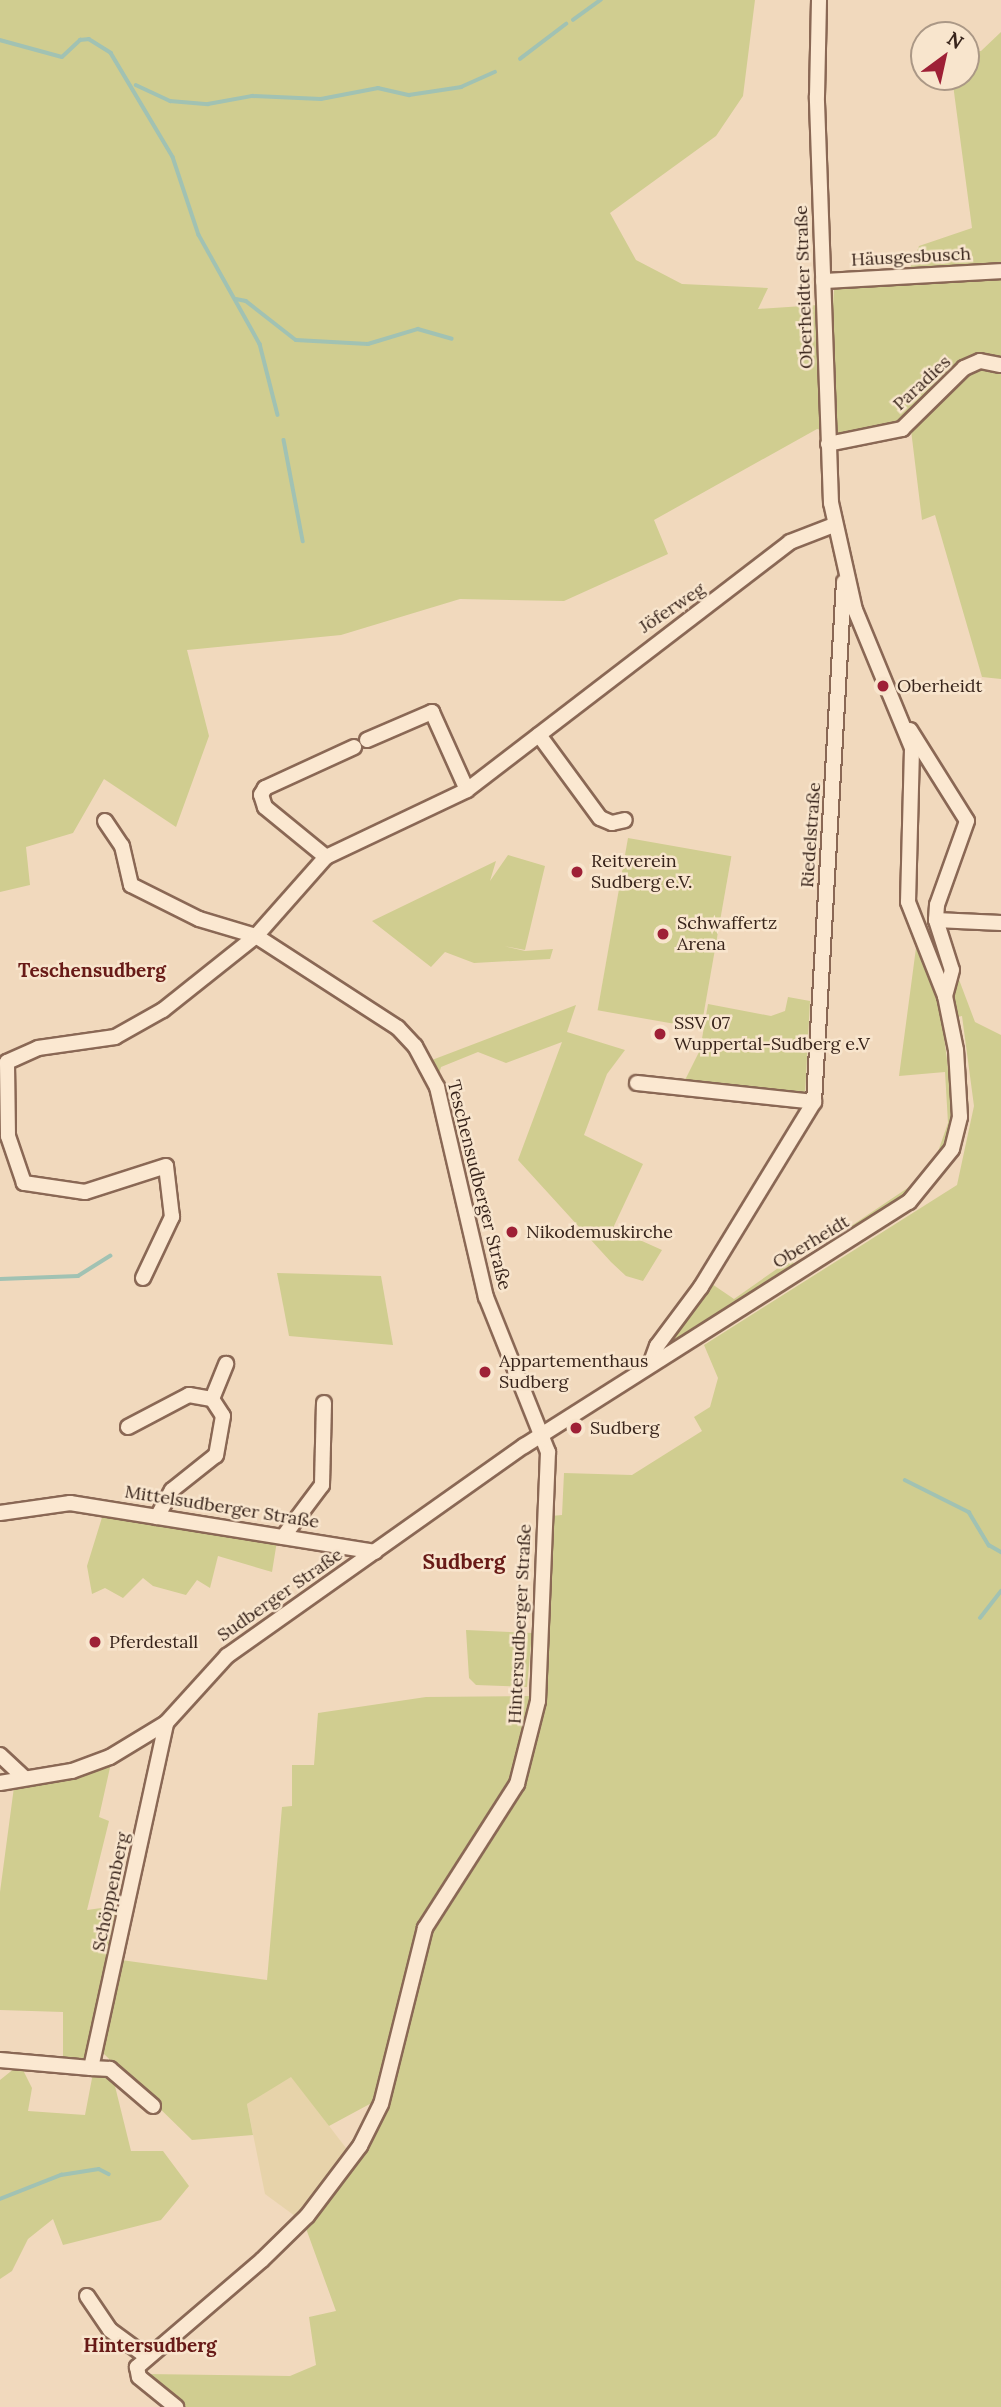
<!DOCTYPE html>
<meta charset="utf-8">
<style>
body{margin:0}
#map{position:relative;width:1001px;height:2407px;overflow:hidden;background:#f1d9bd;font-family:Lora,serif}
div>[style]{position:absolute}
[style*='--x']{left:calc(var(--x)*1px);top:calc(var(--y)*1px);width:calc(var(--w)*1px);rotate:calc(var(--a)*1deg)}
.farmland>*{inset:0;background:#e7d3aa}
.green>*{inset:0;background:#d0cd90;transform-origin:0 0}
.stream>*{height:3.5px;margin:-1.75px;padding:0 1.75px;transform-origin:1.75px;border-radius:1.75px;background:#a1c2b3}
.roads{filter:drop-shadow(2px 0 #8a6855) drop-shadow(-2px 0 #8a6855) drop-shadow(0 2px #8a6855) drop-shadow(0 -2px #8a6855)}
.minor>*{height:14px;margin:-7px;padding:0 7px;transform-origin:7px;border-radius:7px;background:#fbe8d1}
.dots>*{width:19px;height:19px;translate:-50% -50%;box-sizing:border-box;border:4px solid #f8e5cd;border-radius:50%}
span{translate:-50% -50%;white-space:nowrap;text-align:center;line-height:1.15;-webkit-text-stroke:5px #f8e5cd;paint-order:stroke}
.street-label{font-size:18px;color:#38241b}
.poi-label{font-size:18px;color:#38241b}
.left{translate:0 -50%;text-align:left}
.neighbourhood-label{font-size:19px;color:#681a17;font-weight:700}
.quarter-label{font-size:21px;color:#681a17;font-weight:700}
.north{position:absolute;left:910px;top:21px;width:70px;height:70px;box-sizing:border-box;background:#f8e5cd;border:2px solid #ab9886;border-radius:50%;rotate:33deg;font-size:19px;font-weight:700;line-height:28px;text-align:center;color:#38241b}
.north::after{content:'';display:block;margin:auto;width:24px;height:32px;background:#9e2036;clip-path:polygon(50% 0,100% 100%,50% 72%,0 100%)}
</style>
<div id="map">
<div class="farmland">
<div style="clip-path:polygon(291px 2076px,349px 2152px,295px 2216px,265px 2194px,247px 2104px)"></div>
</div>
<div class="green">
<div style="clip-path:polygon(0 0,755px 0,743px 96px,716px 136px,610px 213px,636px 260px,682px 284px,768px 288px,758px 309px,833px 304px,835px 277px,908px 273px,919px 246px,972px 228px,952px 77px,966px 77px,966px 52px,981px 51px,1001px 32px,1001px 679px,982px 677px,935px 515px,922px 520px,911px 430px,841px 434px,817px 429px,654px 520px,668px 554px,564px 601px,460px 599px,341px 635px,187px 650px,209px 736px,176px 827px,104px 779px,73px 833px,26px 847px,30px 885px,0 892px)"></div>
<div style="left:628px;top:838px;width:105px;height:175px;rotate:10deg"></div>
<div style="clip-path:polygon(508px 855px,545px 866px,525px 950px,504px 946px,525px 951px,553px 949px,550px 959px,474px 963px,445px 952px,431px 967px,372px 921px,496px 861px,490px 881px)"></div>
<div style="clip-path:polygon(916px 948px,940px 1004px,954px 1116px,946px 1151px,904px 1199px,856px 1229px,851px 1226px,918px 1181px,934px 1163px,948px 1123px,945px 1072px,899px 1076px)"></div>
<div style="clip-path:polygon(958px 977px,975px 1022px,1001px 1035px,1001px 2407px,184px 2407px,145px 2374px,290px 2376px,316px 2365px,309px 2317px,336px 2311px,304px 2223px,360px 2158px,396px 2059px,379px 2099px,329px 2126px,291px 2077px,247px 2104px,253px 2135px,192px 2140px,103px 2053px,121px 1960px,267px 1980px,282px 1807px,292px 1806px,292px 1765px,314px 1765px,318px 1713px,426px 1697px,536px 1696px,551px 1516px,562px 1515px,564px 1473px,632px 1475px,702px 1431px,694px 1417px,710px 1407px,718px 1378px,704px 1345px,957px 1185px,974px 1106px,962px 1016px,957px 1017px,951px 990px)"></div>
<div style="clip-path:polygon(788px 997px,810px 1001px,805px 1095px,684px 1082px,700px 1050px,708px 1004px,771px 1016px,785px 1011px)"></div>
<div style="clip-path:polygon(576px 1005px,567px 1032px,625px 1050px,607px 1074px,584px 1135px,643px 1164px,613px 1228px,662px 1250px,643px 1281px,626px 1276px,611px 1262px,518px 1160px,562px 1042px,506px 1063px,478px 1052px,441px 1067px,439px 1074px,432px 1060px)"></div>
<div style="clip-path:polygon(791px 1259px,796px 1267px,669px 1344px,709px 1282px,734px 1299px)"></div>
<div style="clip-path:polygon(277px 1273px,381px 1276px,393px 1345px,289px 1336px)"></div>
<div style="clip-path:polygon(104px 1511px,277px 1541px,272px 1572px,218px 1556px,210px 1588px,197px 1580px,186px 1595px,153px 1586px,143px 1578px,123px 1598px,105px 1588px,92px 1594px,87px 1566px)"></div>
<div style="clip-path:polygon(466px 1630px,532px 1633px,527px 1687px,476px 1685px,469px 1678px)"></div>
<div style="clip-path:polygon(111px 1763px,99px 1817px,109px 1821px,87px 1910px,123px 1905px,89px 2063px,63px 2061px,63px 2012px,0 2010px,0 1892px,14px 1787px)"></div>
<div style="clip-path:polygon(20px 2064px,32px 2088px,28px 2111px,85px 2115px,93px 2073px,113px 2078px,131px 2151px,163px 2151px,189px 2186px,161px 2220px,63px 2245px,53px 2219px,28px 2239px,12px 2271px,0 2279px,0 2080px)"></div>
</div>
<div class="stream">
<div style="--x:573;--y:20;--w:34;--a:-36"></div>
<div style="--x:0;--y:40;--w:64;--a:15.3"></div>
<div style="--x:62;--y:57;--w:25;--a:-43"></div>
<div style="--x:80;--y:40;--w:9;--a:-6"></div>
<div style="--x:89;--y:39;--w:26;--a:32"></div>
<div style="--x:111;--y:53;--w:121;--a:59.2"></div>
<div style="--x:173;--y:157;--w:82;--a:71.6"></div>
<div style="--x:199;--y:235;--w:125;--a:60.8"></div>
<div style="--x:260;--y:344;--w:73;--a:75.8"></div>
<div style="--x:520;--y:59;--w:58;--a:-37.3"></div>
<div style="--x:136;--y:85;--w:38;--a:25"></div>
<div style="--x:170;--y:101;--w:38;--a:5"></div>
<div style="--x:208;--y:104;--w:45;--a:-10.3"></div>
<div style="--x:252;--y:96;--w:69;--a:2.5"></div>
<div style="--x:321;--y:99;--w:58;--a:-10.9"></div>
<div style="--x:378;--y:88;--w:32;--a:13"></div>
<div style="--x:409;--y:95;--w:53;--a:-8.7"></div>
<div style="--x:461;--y:87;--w:37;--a:-24"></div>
<div style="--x:236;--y:299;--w:10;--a:11"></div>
<div style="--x:246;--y:301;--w:63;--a:38"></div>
<div style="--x:296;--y:340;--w:72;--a:3.2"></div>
<div style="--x:368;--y:344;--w:52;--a:-16.7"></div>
<div style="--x:418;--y:329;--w:35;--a:16"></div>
<div style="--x:284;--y:440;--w:103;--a:79.3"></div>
<div style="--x:0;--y:1279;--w:78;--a:-2.2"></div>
<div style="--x:78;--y:1276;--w:38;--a:-32"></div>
<div style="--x:905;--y:1480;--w:72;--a:26.6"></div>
<div style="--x:969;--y:1512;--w:39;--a:59"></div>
<div style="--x:989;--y:1545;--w:14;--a:30"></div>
<div style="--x:980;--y:1618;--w:34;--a:-52"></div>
<div style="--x:0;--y:2199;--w:66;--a:-21.5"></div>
<div style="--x:61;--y:2175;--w:38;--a:-9"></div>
<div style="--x:99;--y:2169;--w:11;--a:27"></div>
</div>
<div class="roads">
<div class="minor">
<div style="--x:823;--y:281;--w:178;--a:-3.2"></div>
<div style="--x:828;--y:444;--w:76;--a:-11.5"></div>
<div style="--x:902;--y:429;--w:87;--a:-44.5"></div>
<div style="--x:964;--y:368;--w:17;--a:-24"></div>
<div style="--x:980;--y:361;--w:21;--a:11"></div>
<div style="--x:910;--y:730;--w:107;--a:57.9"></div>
<div style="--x:967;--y:821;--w:89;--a:109.7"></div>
<div style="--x:937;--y:905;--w:15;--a:94"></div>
<div style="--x:936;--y:920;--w:52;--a:72.3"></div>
<div style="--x:952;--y:970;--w:27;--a:105"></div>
<div style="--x:539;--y:735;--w:103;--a:53.7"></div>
<div style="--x:600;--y:818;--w:13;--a:23"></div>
<div style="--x:612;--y:823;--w:13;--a:-13"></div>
<div style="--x:367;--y:740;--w:71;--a:-23.3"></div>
<div style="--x:432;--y:712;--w:85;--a:65.8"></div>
<div style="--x:105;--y:821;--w:30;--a:56"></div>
<div style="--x:122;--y:846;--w:40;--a:77"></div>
<div style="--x:131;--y:885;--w:76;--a:26.6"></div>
<div style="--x:199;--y:919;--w:59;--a:16.6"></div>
<div style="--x:256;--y:936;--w:169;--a:32.9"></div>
<div style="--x:398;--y:1028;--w:25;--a:47"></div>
<div style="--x:415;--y:1046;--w:47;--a:61.8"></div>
<div style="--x:437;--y:1087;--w:216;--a:76.9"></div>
<div style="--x:486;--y:1297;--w:167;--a:68.2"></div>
<div style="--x:548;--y:1452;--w:249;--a:92.3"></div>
<div style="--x:538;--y:1701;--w:86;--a:104.2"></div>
<div style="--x:517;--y:1784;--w:171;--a:122.6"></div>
<div style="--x:425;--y:1928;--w:181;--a:104"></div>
<div style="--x:381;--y:2104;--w:47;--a:116.6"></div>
<div style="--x:360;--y:2146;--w:88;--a:127.1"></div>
<div style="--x:307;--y:2216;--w:63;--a:135.6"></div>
<div style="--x:262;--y:2260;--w:165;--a:139.4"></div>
<div style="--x:137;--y:2367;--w:10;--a:79"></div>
<div style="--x:139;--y:2377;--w:48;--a:39"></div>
<div style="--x:326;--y:857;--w:79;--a:-140.7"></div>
<div style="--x:265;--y:807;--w:13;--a:-108"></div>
<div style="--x:261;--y:795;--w:8;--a:-60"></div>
<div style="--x:265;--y:788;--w:98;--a:-24.7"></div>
<div style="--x:936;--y:920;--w:65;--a:2.6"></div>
<div style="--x:637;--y:1083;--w:178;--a:6.1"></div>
<div style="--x:143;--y:1278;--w:68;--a:-64.6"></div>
<div style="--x:172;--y:1217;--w:51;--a:-96.7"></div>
<div style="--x:166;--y:1166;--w:85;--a:162.2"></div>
<div style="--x:85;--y:1192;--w:62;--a:-171.6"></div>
<div style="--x:24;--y:1183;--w:50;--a:-108.8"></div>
<div style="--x:8;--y:1136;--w:74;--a:-90.8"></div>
<div style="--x:7;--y:1062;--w:34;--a:-24"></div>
<div style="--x:38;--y:1048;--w:78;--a:-8.1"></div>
<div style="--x:115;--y:1037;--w:55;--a:-29.4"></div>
<div style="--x:163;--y:1010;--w:119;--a:-38.5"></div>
<div style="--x:256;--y:936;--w:106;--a:-48.5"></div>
<div style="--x:326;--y:857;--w:156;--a:-25.4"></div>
<div style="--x:467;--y:790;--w:407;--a:-37.5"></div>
<div style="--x:790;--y:542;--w:47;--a:-21.1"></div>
<div style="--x:650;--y:1365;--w:20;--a:-70"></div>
<div style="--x:657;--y:1346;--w:74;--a:-53.3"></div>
<div style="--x:701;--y:1287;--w:217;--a:-58.6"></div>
<div style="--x:814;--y:1102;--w:521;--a:-86.7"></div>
<div style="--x:212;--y:1399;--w:38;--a:-68"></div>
<div style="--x:128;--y:1427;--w:69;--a:-27.7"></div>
<div style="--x:189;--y:1395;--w:23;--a:10"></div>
<div style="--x:212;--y:1399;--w:20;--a:57"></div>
<div style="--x:223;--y:1416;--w:40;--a:100"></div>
<div style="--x:216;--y:1455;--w:56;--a:141.5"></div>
<div style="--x:172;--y:1490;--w:31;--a:119"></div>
<div style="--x:0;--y:1513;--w:71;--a:-8.1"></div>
<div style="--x:70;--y:1503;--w:309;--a:9.1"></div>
<div style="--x:283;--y:1537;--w:65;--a:-53.1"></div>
<div style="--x:322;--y:1485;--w:82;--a:-88.6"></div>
<div style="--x:0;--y:1755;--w:33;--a:43"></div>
<div style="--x:0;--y:1783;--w:73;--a:-9.5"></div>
<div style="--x:72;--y:1771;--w:40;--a:-20.2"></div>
<div style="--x:110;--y:1757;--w:66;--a:-31.3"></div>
<div style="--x:166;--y:1723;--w:91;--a:-47.7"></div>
<div style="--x:227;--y:1656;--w:364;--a:-35.3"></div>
<div style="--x:524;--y:1446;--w:456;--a:-32.4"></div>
<div style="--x:909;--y:1202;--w:68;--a:-50.9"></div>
<div style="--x:952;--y:1149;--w:33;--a:-76"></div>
<div style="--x:960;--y:1117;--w:67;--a:-93.4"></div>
<div style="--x:956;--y:1050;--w:55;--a:-101.5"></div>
<div style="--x:945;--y:996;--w:101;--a:-111.5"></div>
<div style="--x:908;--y:902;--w:154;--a:-88.5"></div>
<div style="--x:912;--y:748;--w:149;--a:-112.4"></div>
<div style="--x:855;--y:610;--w:110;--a:-102.6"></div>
<div style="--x:831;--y:503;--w:407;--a:-92"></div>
<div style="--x:817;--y:96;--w:96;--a:-88.8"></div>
<div style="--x:0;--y:2060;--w:91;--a:5"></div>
<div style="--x:153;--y:2106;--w:57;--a:-139.3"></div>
<div style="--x:110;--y:2069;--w:19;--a:-177"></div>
<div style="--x:91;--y:2068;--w:353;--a:-77.7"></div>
<div style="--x:87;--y:2296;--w:41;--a:55.9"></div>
<div style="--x:110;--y:2330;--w:46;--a:36.1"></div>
</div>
</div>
<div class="dots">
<div style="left:883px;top:686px;background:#9e2036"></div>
<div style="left:577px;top:872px;background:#9e2036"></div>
<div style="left:663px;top:934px;background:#9e2036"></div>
<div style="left:660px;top:1034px;background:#9e2036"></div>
<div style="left:512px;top:1232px;background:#9e2036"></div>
<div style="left:485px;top:1372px;background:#9e2036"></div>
<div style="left:576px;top:1428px;background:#9e2036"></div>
<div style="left:95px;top:1642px;background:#9e2036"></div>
</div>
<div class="street-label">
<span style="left:911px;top:257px;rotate:-3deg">Häusgesbusch</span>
<span style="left:804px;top:287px;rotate:-92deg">Oberheidter Straße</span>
<span style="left:922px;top:383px;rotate:-43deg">Paradies</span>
<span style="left:672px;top:608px;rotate:-34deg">Jöferweg</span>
<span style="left:811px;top:835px;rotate:-86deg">Riedelstraße</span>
<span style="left:479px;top:1185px;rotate:76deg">Teschensudberger Straße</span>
<span style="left:811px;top:1242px;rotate:-31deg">Oberheidt</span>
<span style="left:222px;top:1507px;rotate:9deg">Mittelsudberger Straße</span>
<span style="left:280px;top:1595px;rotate:-35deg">Sudberger Straße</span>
<span style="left:520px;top:1624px;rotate:-87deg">Hintersudberger Straße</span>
<span style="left:111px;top:1892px;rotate:-78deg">Schöppenberg</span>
</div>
<div class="poi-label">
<span class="left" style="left:897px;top:686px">Oberheidt</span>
<span class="left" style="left:591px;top:872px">Reitverein<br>Sudberg e.V.</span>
<span class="left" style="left:677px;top:934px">Schwaffertz<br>Arena</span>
<span class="left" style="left:674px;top:1034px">SSV 07<br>Wuppertal-Sudberg e.V</span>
<span class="left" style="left:526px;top:1232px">Nikodemuskirche</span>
<span class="left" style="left:499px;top:1372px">Appartementhaus<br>Sudberg</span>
<span class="left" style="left:590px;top:1428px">Sudberg</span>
<span class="left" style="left:109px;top:1642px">Pferdestall</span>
</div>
<div class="neighbourhood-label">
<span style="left:92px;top:971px">Teschensudberg</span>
<span style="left:150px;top:2346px">Hintersudberg</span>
</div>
<div class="quarter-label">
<span style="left:464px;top:1562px">Sudberg</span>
</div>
<div class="north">N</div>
</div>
